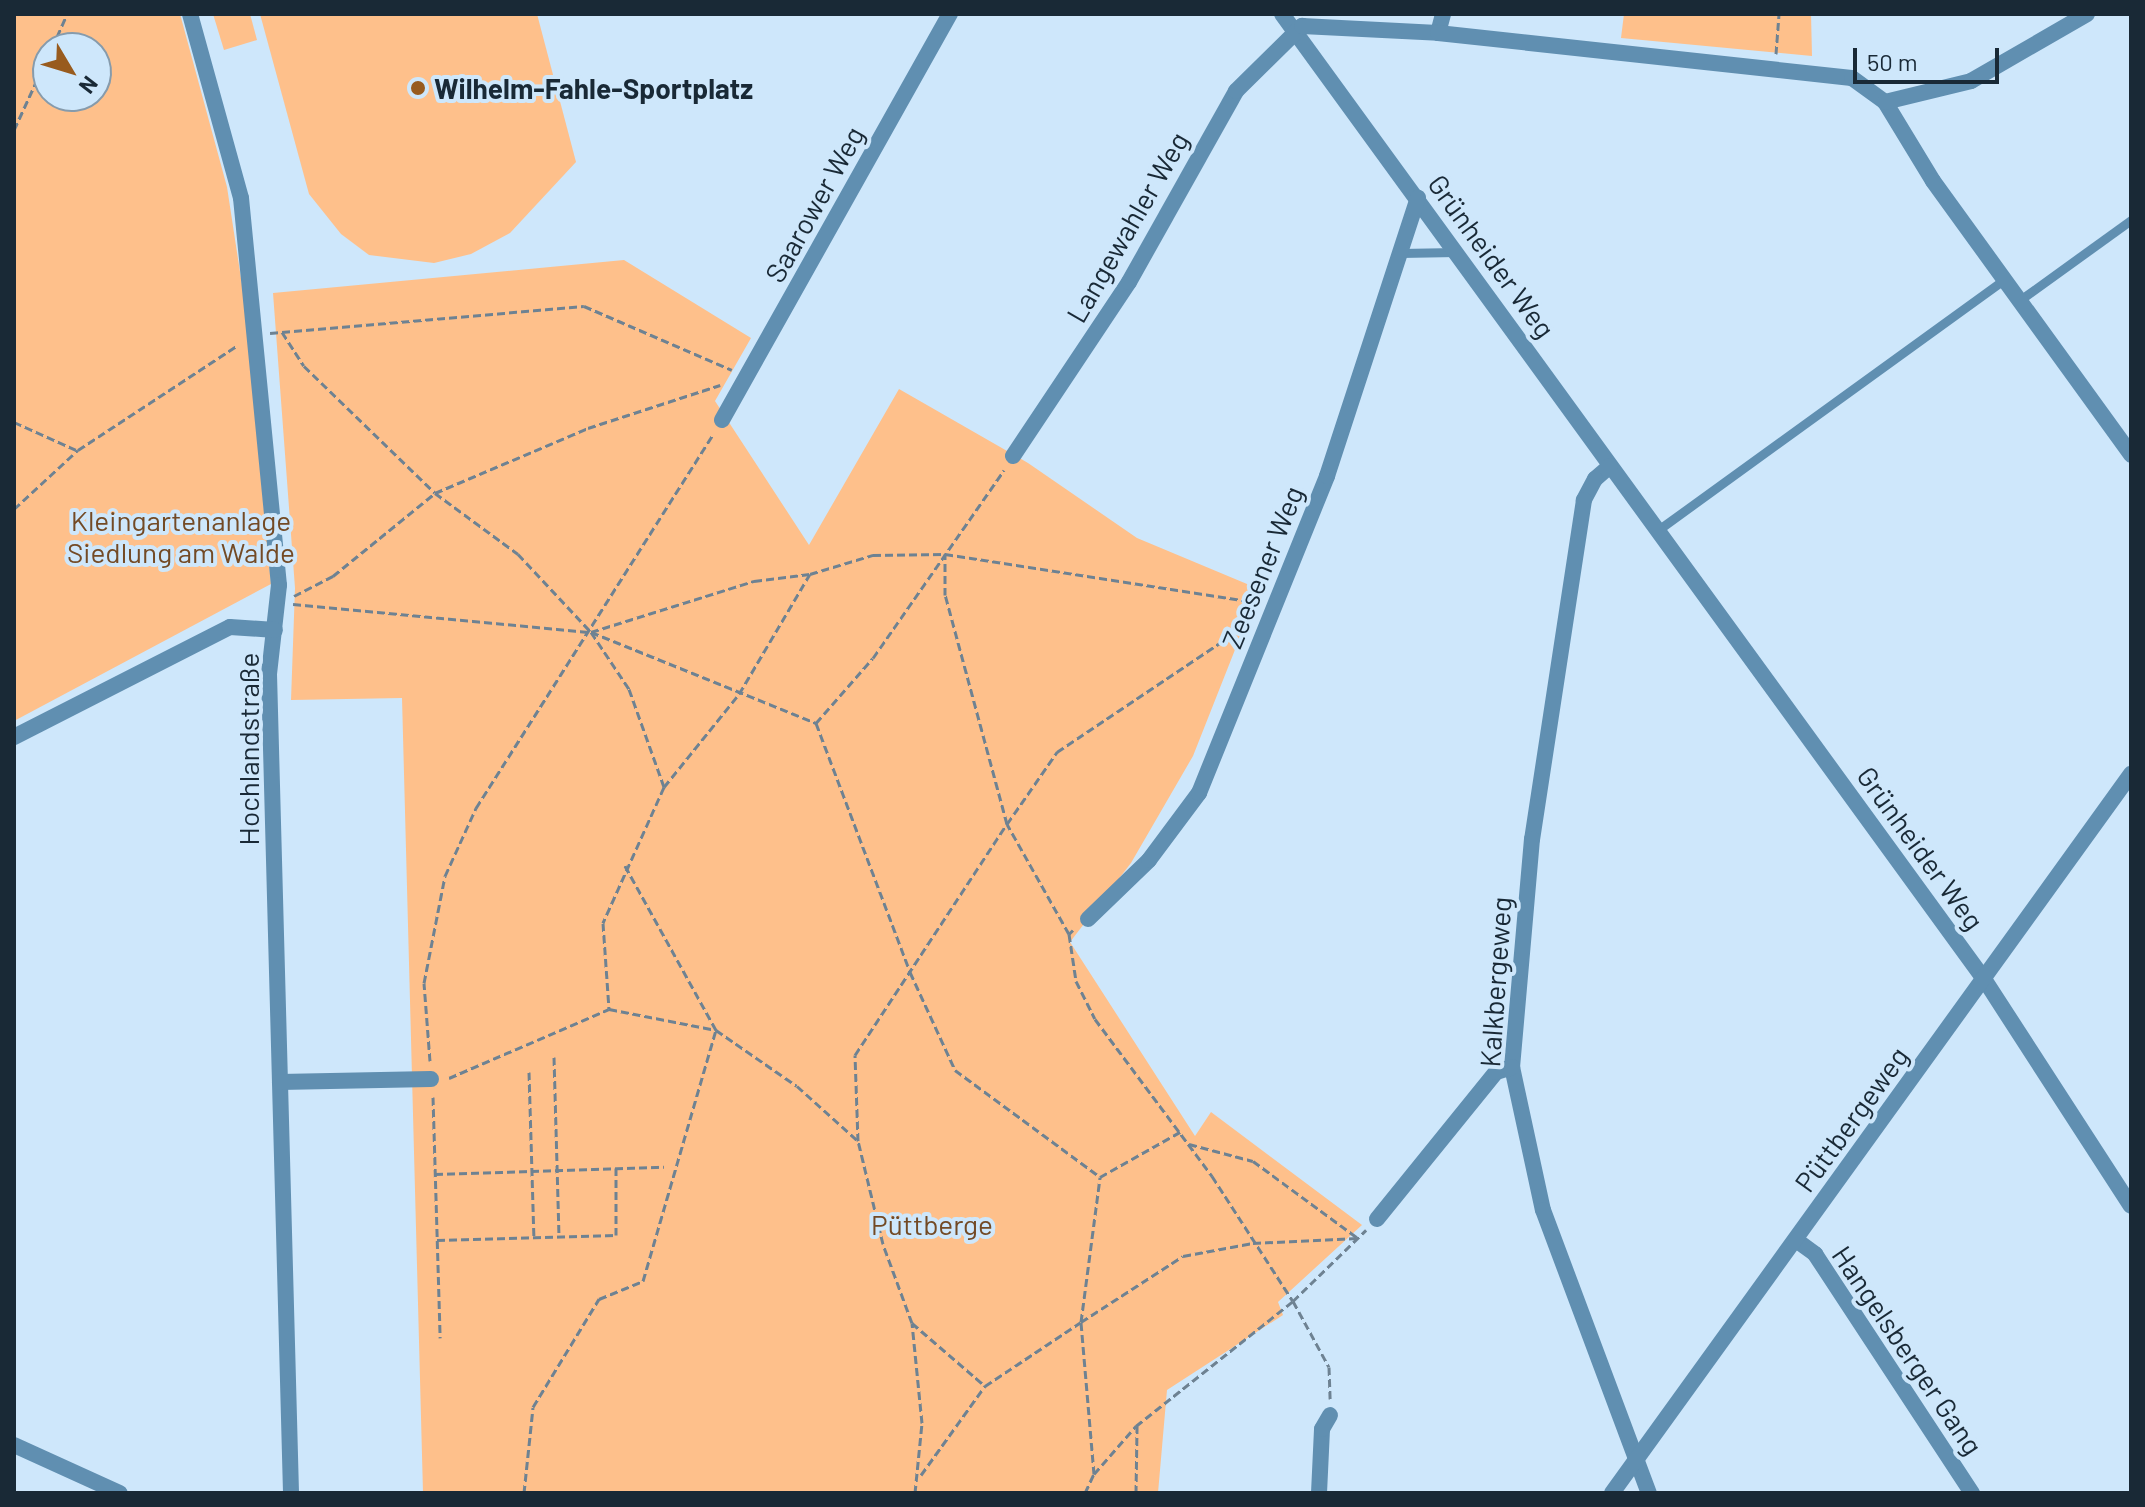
<!DOCTYPE html>
<meta charset="utf-8">
<style>
body{margin:0}
#map{position:relative;width:2145px;height:1507px;overflow:hidden;background:#cee7fb;font-family:Barlow,sans-serif}
div>[style]{position:absolute}
[style*='--x']{left:calc(var(--x)*1px);top:calc(var(--y)*1px);width:calc(var(--w)*1px);rotate:calc(var(--a)*1deg)}
.green>*{inset:0;background:#fec08b}
.path>*{height:3px;margin-top:-1.5px;transform-origin:0;background:repeating-linear-gradient(90deg,#6e8292 0 8px,transparent 0 12px)}
.lane>*{height:9px;margin:-4.5px;padding:0 4.5px;transform-origin:4.5px;border-radius:4.5px;background:#608fb1}
.street>*{height:16px;margin:-8px;padding:0 8px;transform-origin:8px;border-radius:8px;background:#608fb1}
.dots>*{width:22px;height:22px;translate:-50% -50%;box-sizing:border-box;border:4px solid #cee7fb;border-radius:50%}
span{translate:-50% -50%;white-space:nowrap;text-align:center;line-height:1.15;-webkit-text-stroke:8px #cee7fb;paint-order:stroke}
.poi-label{font-size:28px;color:#192936;font-weight:700}
.left{translate:0 -50%;text-align:left}
.street-label{font-size:28px;color:#192936}
.park-label{font-size:28px;color:#734a25}
.frame{position:absolute;inset:0;border:16px solid #192936;pointer-events:none}
.north{position:absolute;left:32px;top:32px;width:80px;height:80px;box-sizing:border-box;background:#cee7fb;border:2px solid #869bac;border-radius:50%;rotate:128deg;font-size:22px;font-weight:700;line-height:32px;text-align:center;color:#192936}
.north::after{content:'';display:block;margin:auto;width:28px;height:36px;background:#985b1e;clip-path:polygon(50% 0,100% 100%,50% 72%,0 100%)}
.scale{position:absolute;left:1853px;top:48px;width:146px;height:36px;box-sizing:border-box;border:4px solid #192936;border-top:0;padding-left:10px;font-size:24px;line-height:28px;white-space:nowrap;color:#192936;-webkit-text-stroke:6px #cee7fb;paint-order:stroke}
</style>
<div id="map">
<div class="green">
<div style="clip-path:polygon(evenodd,14px 14px,180px 14px,227px 187px,244px 298px,271px 584px,14px 721px,14px 14px,48px 48px,96px 48px,96px 96px,48px 96px,48px 48px)"></div>
<div style="clip-path:polygon(213px 14px,250px 14px,257px 40px,224px 50px)"></div>
<div style="clip-path:polygon(260px 14px,537px 14px,576px 162px,510px 233px,471px 254px,434px 263px,369px 255px,341px 234px,309px 194px)"></div>
<div style="clip-path:polygon(1624px 14px,1811px 14px,1812px 56px,1621px 38px)"></div>
<div style="clip-path:polygon(624px 260px,751px 338px,715px 401px,809px 545px,899px 389px,1028px 463px,1137px 538px,1259px 589px,1193px 756px,1131px 863px,1070px 942px,1195px 1136px,1211px 1112px,1362px 1225px,1278px 1302px,1283px 1315px,1167px 1390px,1158px 1493px,423px 1493px,402px 698px,291px 700px,295px 588px,273px 293px)"></div>
</div>
<div class="path">
<div style="--x:52;--y:48;--w:37;--a:-66"></div>
<div style="--x:1776;--y:54;--w:40;--a:-85.7"></div>
<div style="--x:14;--y:130;--w:81;--a:-65.3"></div>
<div style="--x:282;--y:332;--w:40;--a:57.1"></div>
<div style="--x:304;--y:366;--w:182;--a:44.1"></div>
<div style="--x:435;--y:493;--w:103;--a:36.3"></div>
<div style="--x:518;--y:554;--w:107;--a:46.9"></div>
<div style="--x:591;--y:632;--w:69;--a:56.3"></div>
<div style="--x:629;--y:689;--w:104;--a:70.3"></div>
<div style="--x:664;--y:787;--w:149;--a:114.2"></div>
<div style="--x:603;--y:923;--w:86;--a:86"></div>
<div style="--x:270;--y:333;--w:315;--a:-4.9"></div>
<div style="--x:584;--y:306;--w:161;--a:23.4"></div>
<div style="--x:14;--y:422;--w:68;--a:24.3"></div>
<div style="--x:14;--y:509;--w:87;--a:-42.7"></div>
<div style="--x:78;--y:450;--w:191;--a:-33.3"></div>
<div style="--x:294;--y:596;--w:44;--a:-27.1"></div>
<div style="--x:333;--y:576;--w:132;--a:-39.1"></div>
<div style="--x:435;--y:493;--w:166;--a:-23"></div>
<div style="--x:588;--y:428;--w:139;--a:-18"></div>
<div style="--x:293;--y:604;--w:299;--a:5.4"></div>
<div style="--x:591;--y:632;--w:243;--a:22"></div>
<div style="--x:816;--y:723;--w:266;--a:69.3"></div>
<div style="--x:910;--y:972;--w:108;--a:65.3"></div>
<div style="--x:955;--y:1070;--w:180;--a:36.4"></div>
<div style="--x:591;--y:632;--w:171;--a:-17.4"></div>
<div style="--x:754;--y:581;--w:56;--a:-7.1"></div>
<div style="--x:810;--y:574;--w:66;--a:-16.8"></div>
<div style="--x:873;--y:555;--w:72;--a:-0.8"></div>
<div style="--x:945;--y:554;--w:315;--a:8.8"></div>
<div style="--x:816;--y:723;--w:86;--a:-48.8"></div>
<div style="--x:873;--y:658;--w:229;--a:-55.1"></div>
<div style="--x:664;--y:787;--w:119;--a:-51.1"></div>
<div style="--x:739;--y:694;--w:139;--a:-59.4"></div>
<div style="--x:1073;--y:930;--w:6;--a:135"></div>
<div style="--x:1069;--y:934;--w:48;--a:81.5"></div>
<div style="--x:1076;--y:981;--w:42;--a:63.4"></div>
<div style="--x:1095;--y:1019;--w:196;--a:53.3"></div>
<div style="--x:1212;--y:1176;--w:149;--a:57.1"></div>
<div style="--x:1293;--y:1301;--w:75;--a:61.4"></div>
<div style="--x:1329;--y:1367;--w:32;--a:88"></div>
<div style="--x:1069;--y:934;--w:126;--a:-119.4"></div>
<div style="--x:1007;--y:824;--w:88;--a:-55.2"></div>
<div style="--x:1057;--y:752;--w:230;--a:-33.8"></div>
<div style="--x:554;--y:1057;--w:180;--a:88.4"></div>
<div style="--x:430;--y:1061;--w:78;--a:-94.4"></div>
<div style="--x:424;--y:983;--w:109;--a:-78.9"></div>
<div style="--x:445;--y:876;--w:75;--a:-65.5"></div>
<div style="--x:476;--y:808;--w:442;--a:-57.6"></div>
<div style="--x:529;--y:1072;--w:165;--a:88.3"></div>
<div style="--x:449;--y:1078;--w:174;--a:-23.3"></div>
<div style="--x:609;--y:1009;--w:109;--a:11.1"></div>
<div style="--x:716;--y:1030;--w:98;--a:34.7"></div>
<div style="--x:797;--y:1086;--w:82;--a:42"></div>
<div style="--x:433;--y:1097;--w:241;--a:88.3"></div>
<div style="--x:1189;--y:1144;--w:66;--a:14.9"></div>
<div style="--x:1253;--y:1161;--w:130;--a:36.3"></div>
<div style="--x:435;--y:1174;--w:229;--a:-1.8"></div>
<div style="--x:437;--y:1240;--w:179;--a:-1.6"></div>
<div style="--x:616;--y:1235;--w:67;--a:-90"></div>
<div style="--x:912;--y:1323;--w:96;--a:40.8"></div>
<div style="--x:1094;--y:1474;--w:153;--a:-94.9"></div>
<div style="--x:1081;--y:1322;--w:121;--a:-32.9"></div>
<div style="--x:1183;--y:1256;--w:71;--a:-10.5"></div>
<div style="--x:1253;--y:1243;--w:105;--a:-2.7"></div>
<div style="--x:921;--y:1475;--w:110;--a:-54.3"></div>
<div style="--x:985;--y:1386;--w:115;--a:-33.7"></div>
<div style="--x:1081;--y:1322;--w:146;--a:-82.5"></div>
<div style="--x:1100;--y:1177;--w:92;--a:-29.4"></div>
<div style="--x:524;--y:1493;--w:86;--a:-84"></div>
<div style="--x:533;--y:1407;--w:127;--a:-58.6"></div>
<div style="--x:599;--y:1299;--w:48;--a:-22.2"></div>
<div style="--x:643;--y:1281;--w:261;--a:-73.8"></div>
<div style="--x:716;--y:1030;--w:188;--a:-119"></div>
<div style="--x:915;--y:1493;--w:70;--a:-84.3"></div>
<div style="--x:922;--y:1423;--w:100;--a:-95.7"></div>
<div style="--x:912;--y:1323;--w:84;--a:-110.2"></div>
<div style="--x:883;--y:1244;--w:106;--a:-103.6"></div>
<div style="--x:858;--y:1141;--w:86;--a:-92"></div>
<div style="--x:855;--y:1055;--w:277;--a:-56.7"></div>
<div style="--x:1007;--y:824;--w:237;--a:-105.1"></div>
<div style="--x:945;--y:595;--w:41;--a:-90"></div>
<div style="--x:1085;--y:1493;--w:21;--a:-65"></div>
<div style="--x:1094;--y:1474;--w:64;--a:-48.8"></div>
<div style="--x:1136;--y:1426;--w:201;--a:-38.5"></div>
<div style="--x:1293;--y:1301;--w:102;--a:-44.2"></div>
<div style="--x:1136;--y:1493;--w:67;--a:-89.1"></div>
</div>
<div class="lane">
<div style="--x:1400;--y:253;--w:56;--a:-1"></div>
<div style="--x:2020;--y:300;--w:137;--a:-35.8"></div>
<div style="--x:1658;--y:530;--w:428;--a:-35.9"></div>
</div>
<div class="street">
<div style="--x:190;--y:14;--w:191;--a:74.5"></div>
<div style="--x:241;--y:198;--w:389;--a:84.4"></div>
<div style="--x:279;--y:585;--w:90;--a:96.4"></div>
<div style="--x:269;--y:674;--w:819;--a:88.46"></div>
<div style="--x:1282;--y:14;--w:1193;--a:53.97"></div>
<div style="--x:1984;--y:979;--w:270;--a:57.1"></div>
<div style="--x:1438;--y:33;--w:20;--a:-75"></div>
<div style="--x:1885;--y:102;--w:92;--a:58.7"></div>
<div style="--x:1933;--y:181;--w:338;--a:54.1"></div>
<div style="--x:722;--y:420;--w:466;--a:-60.7"></div>
<div style="--x:1013;--y:456;--w:209;--a:-56.3"></div>
<div style="--x:1129;--y:282;--w:219;--a:-60.7"></div>
<div style="--x:1236;--y:91;--w:93;--a:-44.6"></div>
<div style="--x:1302;--y:26;--w:136;--a:2.9"></div>
<div style="--x:1438;--y:33;--w:416;--a:6.2"></div>
<div style="--x:1852;--y:78;--w:41;--a:36"></div>
<div style="--x:1885;--y:102;--w:89;--a:-13.7"></div>
<div style="--x:1971;--y:81;--w:134;--a:-30"></div>
<div style="--x:1610;--y:466;--w:20;--a:139"></div>
<div style="--x:1595;--y:479;--w:24;--a:118"></div>
<div style="--x:1584;--y:500;--w:343;--a:98.7"></div>
<div style="--x:1532;--y:839;--w:229;--a:95"></div>
<div style="--x:1512;--y:1067;--w:146;--a:77.8"></div>
<div style="--x:1543;--y:1210;--w:302;--a:69.5"></div>
<div style="--x:14;--y:737;--w:242;--a:-27"></div>
<div style="--x:230;--y:627;--w:45;--a:3.8"></div>
<div style="--x:1088;--y:919;--w:85;--a:-44"></div>
<div style="--x:1149;--y:860;--w:84;--a:-53.3"></div>
<div style="--x:1199;--y:793;--w:342;--a:-68"></div>
<div style="--x:1327;--y:476;--w:293;--a:-71.9"></div>
<div style="--x:280;--y:1082;--w:151;--a:-1.1"></div>
<div style="--x:1377;--y:1219;--w:189;--a:-51"></div>
<div style="--x:1496;--y:1072;--w:17;--a:-17"></div>
<div style="--x:1796;--y:1240;--w:24;--a:36"></div>
<div style="--x:1815;--y:1254;--w:286;--a:56.7"></div>
<div style="--x:14;--y:1445;--w:116;--a:24.4"></div>
<div style="--x:1319;--y:1493;--w:64;--a:-87.3"></div>
<div style="--x:1322;--y:1429;--w:16;--a:-60"></div>
<div style="--x:1612;--y:1493;--w:887;--a:-54.18"></div>
</div>
<div class="dots">
<div style="left:418px;top:88px;background:#985b1e"></div>
</div>
<div class="poi-label">
<span class="left" style="left:434px;top:88px">Wilhelm-Fahle-Sportplatz</span>
</div>
<div class="street-label">
<span style="left:814px;top:204px;rotate:-61deg">Saarower Weg</span>
<span style="left:1127px;top:227px;rotate:-60deg">Langewahler Weg</span>
<span style="left:1492px;top:256px;rotate:54deg">Grünheider Weg</span>
<span style="left:1262px;top:567px;rotate:-68deg">Zeesener Weg</span>
<span style="left:248px;top:749px;rotate:-90deg">Hochlandstraße</span>
<span style="left:1921px;top:848px;rotate:54deg">Grünheider Weg</span>
<span style="left:1495px;top:982px;rotate:-86deg">Kalkbergeweg</span>
<span style="left:1851px;top:1119px;rotate:-54deg">Püttbergeweg</span>
<span style="left:1908px;top:1350px;rotate:56deg">Hangelsberger Gang</span>
</div>
<div class="park-label">
<span style="left:181px;top:536px">Kleingartenanlage<br>Siedlung am Walde</span>
<span style="left:932px;top:1224px">Püttberge</span>
</div>
<div class="frame"></div>
<div class="north">N</div>
<div class="scale">50 m</div>
</div>
